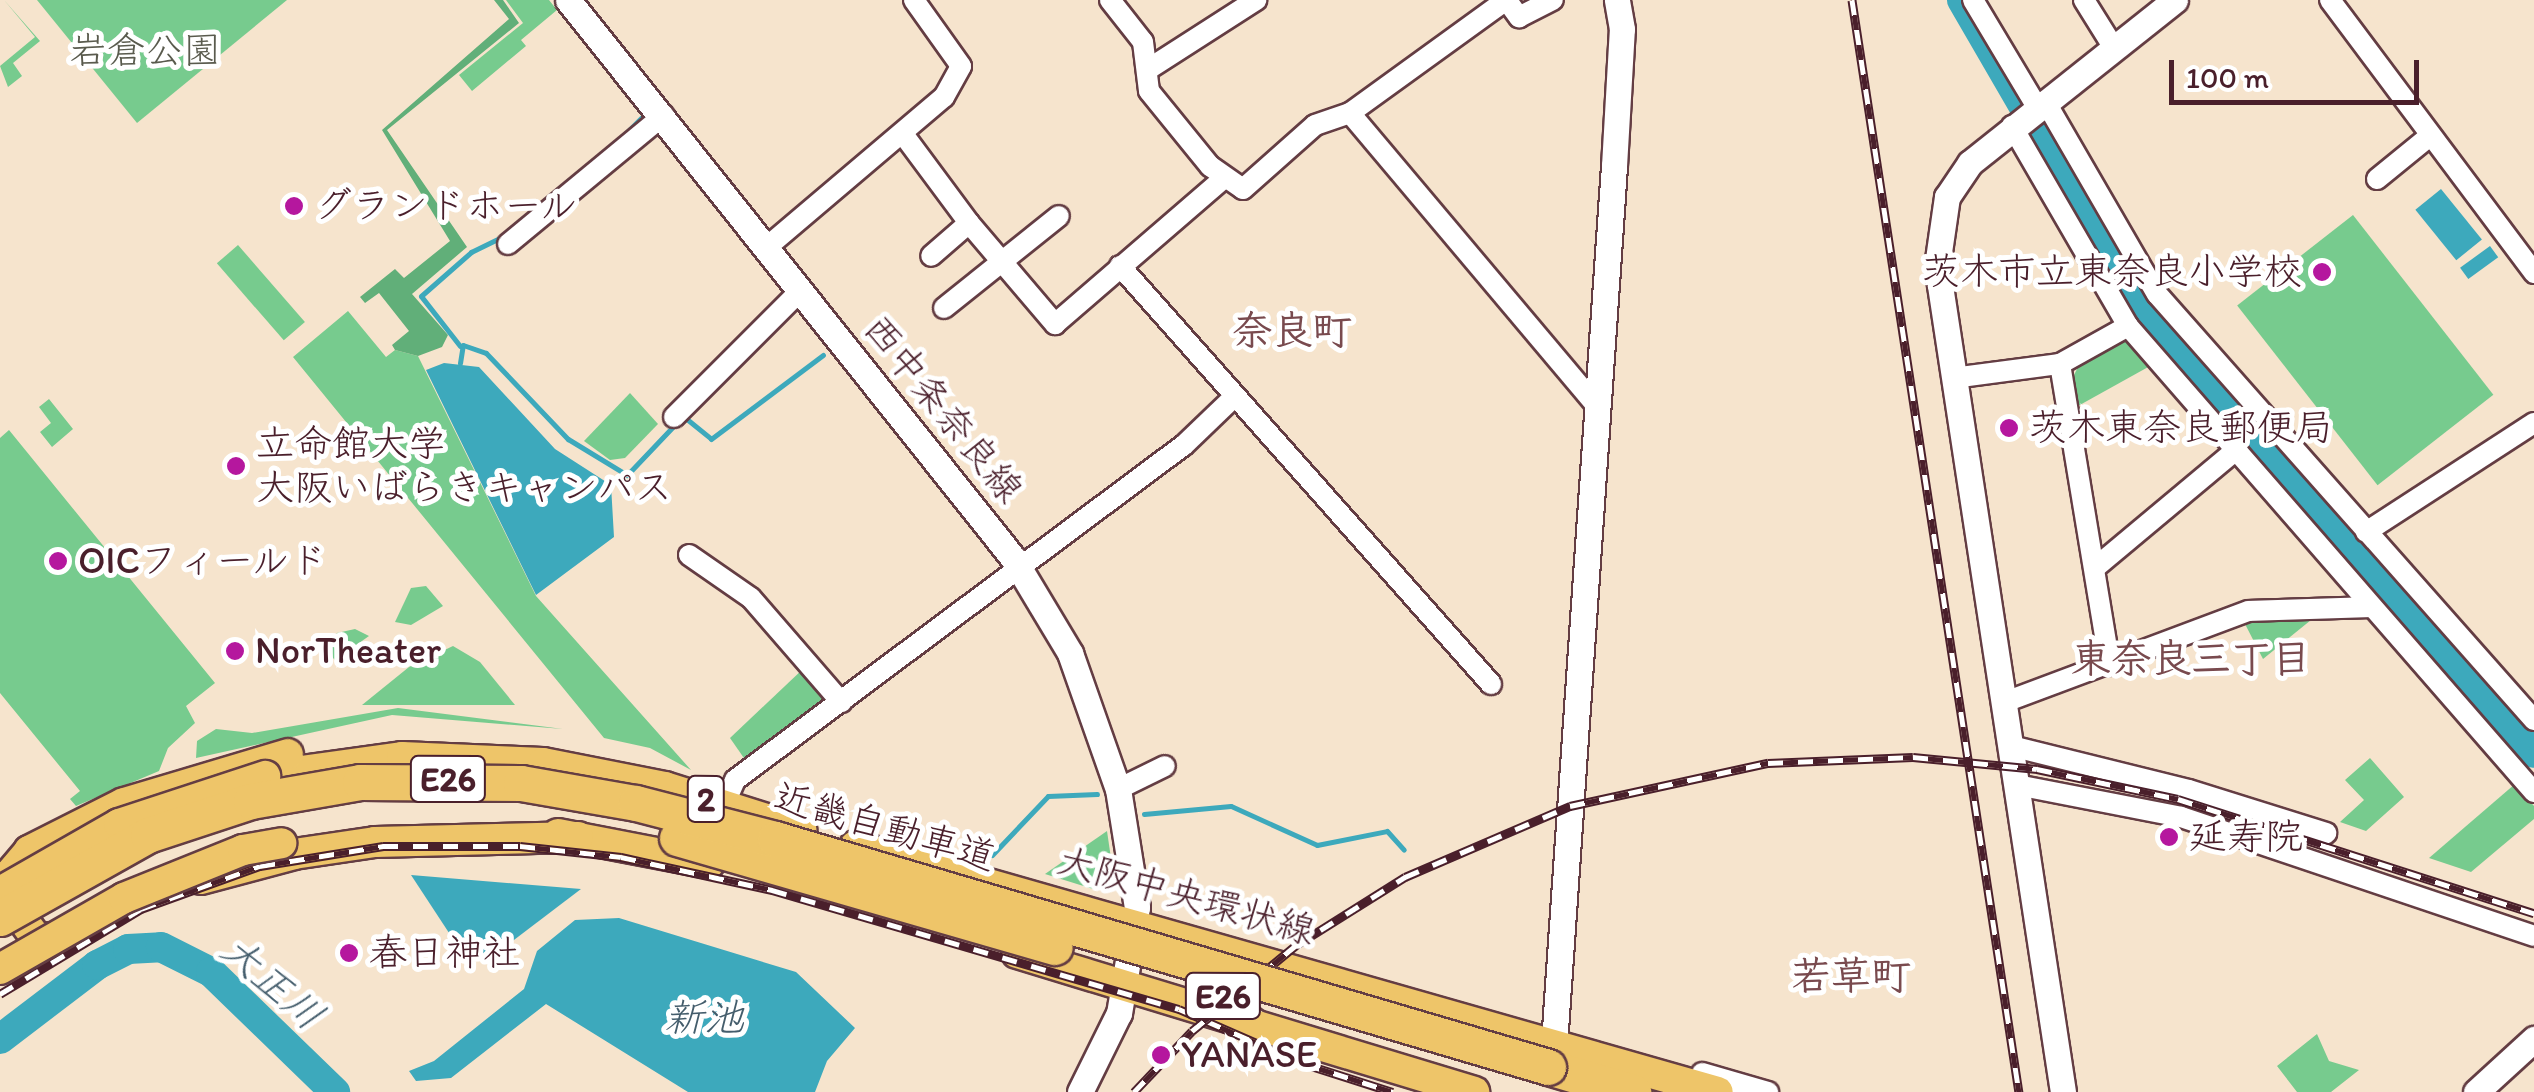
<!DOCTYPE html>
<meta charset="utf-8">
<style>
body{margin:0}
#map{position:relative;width:2534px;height:1092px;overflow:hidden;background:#f6e4cd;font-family:Itim,"Klee One",sans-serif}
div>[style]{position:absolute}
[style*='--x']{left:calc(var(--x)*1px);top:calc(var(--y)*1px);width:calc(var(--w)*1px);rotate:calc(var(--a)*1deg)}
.green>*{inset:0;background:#77cb8e;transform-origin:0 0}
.forest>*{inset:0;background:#61af79}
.water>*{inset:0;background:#3da9bc;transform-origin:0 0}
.stream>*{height:5px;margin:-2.5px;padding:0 2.5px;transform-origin:2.5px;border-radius:2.5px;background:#3da9bc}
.river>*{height:30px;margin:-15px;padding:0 15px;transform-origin:15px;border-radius:15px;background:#3da9bc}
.roads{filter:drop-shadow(2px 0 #643d43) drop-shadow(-2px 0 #643d43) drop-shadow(0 2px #643d43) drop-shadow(0 -2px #643d43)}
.minor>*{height:20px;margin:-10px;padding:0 10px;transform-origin:10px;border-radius:10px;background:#fff}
.tertiary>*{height:25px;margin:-12.5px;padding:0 12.5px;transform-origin:12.5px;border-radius:12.5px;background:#fff}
.primary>*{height:30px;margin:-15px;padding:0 15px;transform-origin:15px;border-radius:15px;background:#eec569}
.motorway>*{height:35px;margin:-17.5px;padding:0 17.5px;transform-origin:17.5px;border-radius:17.5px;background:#eec569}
.rail>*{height:9px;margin-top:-4.5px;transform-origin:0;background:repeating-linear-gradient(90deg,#fff 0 15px,#4a1f2b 0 30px);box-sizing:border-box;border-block:2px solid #4a1f2b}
.bridges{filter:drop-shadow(2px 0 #643d43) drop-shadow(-2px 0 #643d43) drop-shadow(0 2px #643d43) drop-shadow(0 -2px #643d43)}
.primary-bridge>*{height:30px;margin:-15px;padding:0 15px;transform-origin:15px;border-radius:15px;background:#eec569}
.motorway-bridge>*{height:35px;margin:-17.5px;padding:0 17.5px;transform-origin:17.5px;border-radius:17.5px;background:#eec569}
.dots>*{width:28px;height:28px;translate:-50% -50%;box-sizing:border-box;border:5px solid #fff;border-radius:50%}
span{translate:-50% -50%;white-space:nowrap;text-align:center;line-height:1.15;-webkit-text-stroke:10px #fff;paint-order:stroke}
.shield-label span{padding:2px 8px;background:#fff;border:2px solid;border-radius:8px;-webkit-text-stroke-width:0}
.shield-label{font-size:35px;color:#4a1f2b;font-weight:700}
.park-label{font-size:38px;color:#5a5b4e}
.poi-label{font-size:38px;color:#4a1f2b}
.left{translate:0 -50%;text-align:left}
.right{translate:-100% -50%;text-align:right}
.street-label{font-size:38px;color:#4a1f2b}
.neighbourhood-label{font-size:40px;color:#794a4e;font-weight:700}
.water-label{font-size:40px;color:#445d6c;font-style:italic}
.scale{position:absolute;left:2169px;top:60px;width:250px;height:45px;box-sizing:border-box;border:5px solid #4a1f2b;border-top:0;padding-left:12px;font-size:30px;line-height:35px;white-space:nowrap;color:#4a1f2b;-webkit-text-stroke:8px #fff;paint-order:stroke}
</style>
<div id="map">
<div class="green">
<div style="clip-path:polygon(4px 0,40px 41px,13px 63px,22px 76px,8px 87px,0 66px,35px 37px)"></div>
<div style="clip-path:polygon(37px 0,287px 0,137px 123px)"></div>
<div style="clip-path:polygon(506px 0,549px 0,557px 10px,521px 40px,526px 46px,472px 91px,459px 75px,523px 23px)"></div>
<div style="left:2353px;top:215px;width:228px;height:147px;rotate:52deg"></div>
<div style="left:238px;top:245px;width:102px;height:28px;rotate:49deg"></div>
<div style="clip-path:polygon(348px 311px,386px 357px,395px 350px,418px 356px,536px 596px,691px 770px,650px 748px,604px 738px,293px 357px)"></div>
<div style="clip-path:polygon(2116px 341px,2129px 342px,2150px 366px,2078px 406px,2073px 377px,2080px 363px)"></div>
<div style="clip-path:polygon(630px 393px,658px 424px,625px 458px,610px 460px,584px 441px)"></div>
<div style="clip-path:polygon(49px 399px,73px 429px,52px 447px,40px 432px,51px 423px,39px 407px)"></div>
<div style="clip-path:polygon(9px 430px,215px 683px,186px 706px,195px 723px,168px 748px,159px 771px,76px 806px,70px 799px,80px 791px,0 693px,0 438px)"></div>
<div style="clip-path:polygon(426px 586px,443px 606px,411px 625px,395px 622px,411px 588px)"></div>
<div style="clip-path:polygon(2260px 618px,2309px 618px,2311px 620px,2263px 659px,2245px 624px)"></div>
<div style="clip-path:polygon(355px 629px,369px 636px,335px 660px,325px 650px,337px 633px)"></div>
<div style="clip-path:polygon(453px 646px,480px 662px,515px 705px,362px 705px,409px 667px)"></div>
<div style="clip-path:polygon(804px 668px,824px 692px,823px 703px,746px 761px,730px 738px)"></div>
<div style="clip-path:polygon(398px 708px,563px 729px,392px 715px,196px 758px,197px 741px,216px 729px,252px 733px)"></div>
<div style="clip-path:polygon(2370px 758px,2404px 797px,2366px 831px,2340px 822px,2364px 800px,2345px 780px)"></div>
<div style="clip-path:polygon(2515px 784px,2534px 806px,2534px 819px,2471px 872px,2429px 858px)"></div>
<div style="clip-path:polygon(1107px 831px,1113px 872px,1093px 889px,1045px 874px)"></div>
<div style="clip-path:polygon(2317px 1034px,2329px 1061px,2359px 1070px,2331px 1092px,2297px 1092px,2277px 1066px)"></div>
</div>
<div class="forest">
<div style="clip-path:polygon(494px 0,503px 0,519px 23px,387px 130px,467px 247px,412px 294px,448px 335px,442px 347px,418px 356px,395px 350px,392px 345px,409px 331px,379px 293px,365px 303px,360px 297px,395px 269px,404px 278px,450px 241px,382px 130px,509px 19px)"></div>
</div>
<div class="water">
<div style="left:2441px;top:189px;width:65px;height:33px;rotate:51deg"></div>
<div style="left:2490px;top:246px;width:14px;height:37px;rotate:54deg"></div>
<div style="clip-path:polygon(444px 363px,479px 367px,555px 449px,611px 485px,614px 537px,536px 595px,426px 370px)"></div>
<div style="clip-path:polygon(411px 875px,581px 889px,485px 962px,455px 942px)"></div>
<div style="clip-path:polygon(619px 918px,796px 972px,855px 1028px,827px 1061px,815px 1092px,688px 1092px,546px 1004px,451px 1078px,416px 1081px,409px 1071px,434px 1061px,524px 989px,537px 951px,575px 920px)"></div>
</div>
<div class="stream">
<div style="--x:623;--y:136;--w:30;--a:-45"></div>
<div style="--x:460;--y:346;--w:63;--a:-128"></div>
<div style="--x:421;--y:296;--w:67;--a:-41.3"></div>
<div style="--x:471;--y:252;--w:37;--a:-26"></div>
<div style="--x:460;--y:363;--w:18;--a:-81"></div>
<div style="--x:463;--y:345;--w:24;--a:19"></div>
<div style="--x:486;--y:353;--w:119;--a:46.4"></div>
<div style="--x:568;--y:439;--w:69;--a:31.4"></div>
<div style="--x:627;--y:475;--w:81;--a:-46.5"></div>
<div style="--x:683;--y:416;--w:36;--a:39"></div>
<div style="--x:711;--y:439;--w:140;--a:-36.9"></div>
<div style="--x:1144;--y:814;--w:87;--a:-5.3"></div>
<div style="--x:1231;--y:806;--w:94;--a:24.4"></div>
<div style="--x:1317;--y:845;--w:71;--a:-11.3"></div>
<div style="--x:1387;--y:831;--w:25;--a:48"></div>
<div style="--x:992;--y:855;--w:81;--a:-46.5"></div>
<div style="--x:1048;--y:796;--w:49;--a:-2.3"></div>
</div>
<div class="river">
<div style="--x:1962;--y:0;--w:361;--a:59.9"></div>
<div style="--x:2143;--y:312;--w:589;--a:48.44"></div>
<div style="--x:0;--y:1039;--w:122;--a:-37.3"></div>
<div style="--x:97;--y:965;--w:35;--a:-27"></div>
<div style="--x:128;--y:949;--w:33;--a:-3"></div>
<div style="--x:161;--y:947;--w:56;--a:26.6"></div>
<div style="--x:211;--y:972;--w:173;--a:44.1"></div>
</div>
<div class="roads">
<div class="minor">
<div style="--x:1110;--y:0;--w:53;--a:51.8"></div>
<div style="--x:1143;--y:42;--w:49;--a:83"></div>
<div style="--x:1149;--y:91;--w:97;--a:50.9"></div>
<div style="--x:1210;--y:166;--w:40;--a:34.9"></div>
<div style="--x:1243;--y:189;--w:96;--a:-41.6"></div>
<div style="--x:1315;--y:125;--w:37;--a:-19"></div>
<div style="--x:1350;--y:113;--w:193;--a:-35.9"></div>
<div style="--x:1973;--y:0;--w:125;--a:59.1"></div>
<div style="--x:2084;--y:0;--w:57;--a:58"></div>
<div style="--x:2330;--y:0;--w:341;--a:53.2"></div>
<div style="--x:1508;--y:2;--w:19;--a:54"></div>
<div style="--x:1519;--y:17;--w:38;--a:-27"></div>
<div style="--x:1147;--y:70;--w:130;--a:-32.7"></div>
<div style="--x:2045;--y:101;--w:223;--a:59.9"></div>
<div style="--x:2157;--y:294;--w:569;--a:48.49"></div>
<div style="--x:1350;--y:113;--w:385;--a:49.9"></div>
<div style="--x:2012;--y:126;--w:231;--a:59.9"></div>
<div style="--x:2128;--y:326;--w:618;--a:48.94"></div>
<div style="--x:903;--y:134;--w:111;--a:53.4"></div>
<div style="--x:969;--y:223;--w:50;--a:139"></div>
<div style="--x:2377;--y:179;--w:68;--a:-39.1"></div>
<div style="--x:969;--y:223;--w:133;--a:49.6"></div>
<div style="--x:1055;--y:324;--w:223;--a:-40.8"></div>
<div style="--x:508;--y:244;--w:202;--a:-39.6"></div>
<div style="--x:767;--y:247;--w:232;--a:-40.3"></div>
<div style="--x:944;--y:97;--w:35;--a:-61"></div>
<div style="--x:961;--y:66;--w:81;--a:-125.5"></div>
<div style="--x:1120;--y:266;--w:559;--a:48.41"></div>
<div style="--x:944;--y:308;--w:147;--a:-38.7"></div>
<div style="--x:2060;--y:364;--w:305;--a:80.6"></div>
<div style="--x:1953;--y:378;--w:108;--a:-7.5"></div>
<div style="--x:2060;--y:364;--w:78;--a:-29.2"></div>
<div style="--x:674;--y:417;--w:178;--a:-45"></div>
<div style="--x:2366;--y:532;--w:200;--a:-33"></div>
<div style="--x:689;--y:555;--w:75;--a:34.7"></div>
<div style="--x:751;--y:598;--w:138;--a:49.1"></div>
<div style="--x:2096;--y:567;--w:184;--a:-39.9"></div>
<div style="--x:2005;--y:702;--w:260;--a:-20.5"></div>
<div style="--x:2249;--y:611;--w:121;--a:-1.9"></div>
<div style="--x:2011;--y:746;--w:183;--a:13.9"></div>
<div style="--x:2189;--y:790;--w:144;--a:17.4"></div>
<div style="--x:2017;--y:785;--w:167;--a:11"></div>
<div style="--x:2181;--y:817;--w:373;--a:18.6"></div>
<div style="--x:1118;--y:789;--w:52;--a:-26.1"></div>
<div style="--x:724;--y:805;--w:27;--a:-66"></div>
<div style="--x:735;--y:780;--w:560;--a:-36.73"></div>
<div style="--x:1184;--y:445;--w:66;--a:-43.8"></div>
<div style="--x:1198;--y:975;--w:76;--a:37.5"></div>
<div style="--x:1702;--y:1073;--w:69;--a:16.1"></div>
</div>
<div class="tertiary">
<div style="--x:568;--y:0;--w:714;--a:51.43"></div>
<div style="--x:1013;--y:558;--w:111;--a:59"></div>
<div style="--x:1070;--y:653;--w:144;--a:70.6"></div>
<div style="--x:1118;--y:789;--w:120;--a:80.9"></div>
<div style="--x:1137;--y:907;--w:108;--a:99.6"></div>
<div style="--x:1119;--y:1013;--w:88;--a:116.3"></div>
<div style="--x:1554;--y:1044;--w:880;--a:-86.09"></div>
<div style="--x:1614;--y:166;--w:137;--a:-86.7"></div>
<div style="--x:1622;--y:29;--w:29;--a:-100"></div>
<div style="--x:2063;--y:1092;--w:836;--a:-98.67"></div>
<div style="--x:1937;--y:266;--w:70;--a:-81.8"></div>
<div style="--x:1947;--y:197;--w:41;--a:-55.9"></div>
<div style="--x:1970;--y:163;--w:262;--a:-38.5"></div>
<div style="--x:2476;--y:1092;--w:79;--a:-42.4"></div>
</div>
<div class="primary">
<div style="--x:265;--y:776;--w:138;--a:-7.9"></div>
<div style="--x:402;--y:757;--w:141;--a:2.4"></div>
<div style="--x:543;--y:763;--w:124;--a:11.1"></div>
<div style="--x:665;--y:787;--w:143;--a:17.5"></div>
<div style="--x:558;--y:834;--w:154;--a:10.9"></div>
<div style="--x:855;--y:846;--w:897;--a:15.91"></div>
<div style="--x:201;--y:879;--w:96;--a:-15"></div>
<div style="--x:294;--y:854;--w:82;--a:-8.4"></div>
<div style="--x:375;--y:842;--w:203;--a:-1.4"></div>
<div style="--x:67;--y:937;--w:30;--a:176"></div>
<div style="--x:37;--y:939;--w:44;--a:-126.6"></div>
<div style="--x:11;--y:904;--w:30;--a:-92"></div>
<div style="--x:10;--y:874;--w:30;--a:-50"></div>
<div style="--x:29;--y:851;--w:106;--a:-26.8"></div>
<div style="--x:124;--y:803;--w:171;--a:-16.6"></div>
<div style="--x:1017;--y:953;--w:478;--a:16.9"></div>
</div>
<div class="motorway">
<div style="--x:1548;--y:1067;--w:89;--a:16.4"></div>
</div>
</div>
<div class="rail">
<div style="--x:1852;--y:0;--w:1105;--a:81.31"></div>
<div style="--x:0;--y:994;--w:165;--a:-31.1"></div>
<div style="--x:141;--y:909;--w:127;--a:-19.9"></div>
<div style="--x:260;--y:866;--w:125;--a:-9.2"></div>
<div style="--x:383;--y:846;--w:137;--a:0"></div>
<div style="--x:520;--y:846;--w:102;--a:6.2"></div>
<div style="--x:621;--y:857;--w:155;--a:12.3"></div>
<div style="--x:772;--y:890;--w:424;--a:16.3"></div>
<div style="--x:1179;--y:1009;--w:137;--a:23.6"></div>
<div style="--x:1305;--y:1064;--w:92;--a:17.7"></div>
<div style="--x:1134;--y:1092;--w:84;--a:-46.4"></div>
<div style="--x:1192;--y:1031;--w:134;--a:-39.5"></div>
<div style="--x:1295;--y:946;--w:130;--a:-32.1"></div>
<div style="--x:1405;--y:877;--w:180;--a:-23.3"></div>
<div style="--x:1570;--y:806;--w:203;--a:-12.3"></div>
<div style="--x:1768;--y:763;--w:145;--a:-2.4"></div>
<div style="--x:1913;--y:757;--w:125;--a:5.5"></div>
<div style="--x:2037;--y:769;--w:144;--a:12"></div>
<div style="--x:2178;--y:799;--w:374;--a:17.8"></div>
</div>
<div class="bridges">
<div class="primary-bridge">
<div style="--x:0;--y:892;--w:137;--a:-29.7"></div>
<div style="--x:119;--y:824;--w:154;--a:-18.2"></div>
<div style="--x:0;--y:969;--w:143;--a:-29.8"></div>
<div style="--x:124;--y:898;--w:128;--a:-22"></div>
<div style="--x:243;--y:850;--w:39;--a:-10"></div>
</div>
<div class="motorway-bridge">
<div style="--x:677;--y:838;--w:393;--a:16.1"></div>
<div style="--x:0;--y:918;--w:170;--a:-29.3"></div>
<div style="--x:148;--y:835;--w:108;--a:-18.3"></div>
<div style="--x:251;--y:801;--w:111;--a:-9.9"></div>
<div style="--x:360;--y:782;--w:161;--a:0.4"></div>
<div style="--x:521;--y:783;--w:117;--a:9.9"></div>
<div style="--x:636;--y:803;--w:144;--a:14.5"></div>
<div style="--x:775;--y:839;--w:806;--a:16.43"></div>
</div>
</div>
<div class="dots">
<div style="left:294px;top:206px;background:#b5179e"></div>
<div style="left:2322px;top:272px;background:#b5179e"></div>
<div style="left:2009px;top:428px;background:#b5179e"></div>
<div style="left:236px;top:466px;background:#b5179e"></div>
<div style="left:58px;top:561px;background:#b5179e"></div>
<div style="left:235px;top:651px;background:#b5179e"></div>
<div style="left:2169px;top:837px;background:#b5179e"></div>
<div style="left:349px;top:953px;background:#b5179e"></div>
<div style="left:1161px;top:1055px;background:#b5179e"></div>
</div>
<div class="shield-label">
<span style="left:448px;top:779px">E26</span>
<span style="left:706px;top:799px">2</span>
<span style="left:1223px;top:996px">E26</span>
</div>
<div class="park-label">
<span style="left:145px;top:51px">岩倉公園</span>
</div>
<div class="poi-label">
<span class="left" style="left:314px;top:206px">グランドホール</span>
<span class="right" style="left:2302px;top:272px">茨木市立東奈良小学校</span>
<span class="left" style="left:2029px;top:428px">茨木東奈良郵便局</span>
<span class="left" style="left:256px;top:466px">立命館大学<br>大阪いばらきキャンパス</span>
<span class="left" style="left:78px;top:561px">OICフィールド</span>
<span class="left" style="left:255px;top:651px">NorTheater</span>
<span class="left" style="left:2189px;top:837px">延寿院</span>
<span class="left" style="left:369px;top:953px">春日神社</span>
<span class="left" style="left:1181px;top:1055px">YANASE</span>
</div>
<div class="street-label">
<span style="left:943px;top:409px;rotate:51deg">西中条奈良線</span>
<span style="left:885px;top:827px;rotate:16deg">近畿自動車道</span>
<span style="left:1186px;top:896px;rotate:16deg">大阪中央環状線</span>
</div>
<div class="neighbourhood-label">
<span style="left:1292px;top:330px">奈良町</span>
<span style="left:2191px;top:658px">東奈良三丁目</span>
<span style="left:1851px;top:975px">若草町</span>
</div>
<div class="water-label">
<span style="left:273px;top:982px;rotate:41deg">大正川</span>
<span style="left:704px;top:1017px">新池</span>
</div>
<div class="scale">100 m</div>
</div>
